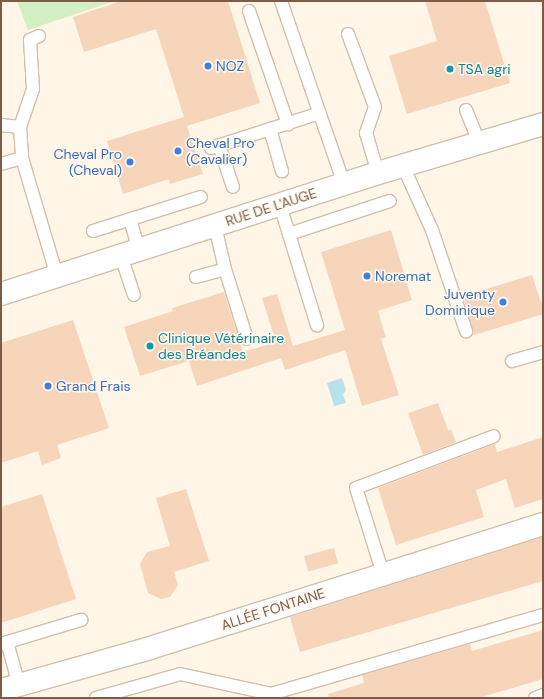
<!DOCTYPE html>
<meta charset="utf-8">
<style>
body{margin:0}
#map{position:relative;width:544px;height:699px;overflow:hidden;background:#fff6e7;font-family:"DM Sans",sans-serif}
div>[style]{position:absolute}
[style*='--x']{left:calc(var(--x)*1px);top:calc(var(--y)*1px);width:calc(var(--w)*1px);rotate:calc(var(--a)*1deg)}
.green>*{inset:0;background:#d3efc3}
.water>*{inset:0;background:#b8e2eb}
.building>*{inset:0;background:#f7d5bb;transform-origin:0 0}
.roads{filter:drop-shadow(1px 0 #d3beab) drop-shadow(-1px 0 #d3beab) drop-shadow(0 1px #d3beab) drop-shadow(0 -1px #d3beab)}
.service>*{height:12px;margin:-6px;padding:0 6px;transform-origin:6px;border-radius:6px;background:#fff}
.minor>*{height:22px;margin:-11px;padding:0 11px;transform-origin:11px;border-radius:11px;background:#fff}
.dots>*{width:11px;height:11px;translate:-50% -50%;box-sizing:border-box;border:2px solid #fff9ef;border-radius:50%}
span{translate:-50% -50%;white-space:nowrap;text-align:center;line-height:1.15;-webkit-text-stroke:3px #fff9ef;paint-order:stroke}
.shop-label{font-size:14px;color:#366cbe}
.left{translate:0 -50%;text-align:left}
.right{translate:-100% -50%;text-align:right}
.culture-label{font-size:14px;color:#0d838f}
.street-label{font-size:14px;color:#7c5c47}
.frame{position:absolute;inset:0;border:2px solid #7c5c47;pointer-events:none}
</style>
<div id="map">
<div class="green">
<div style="clip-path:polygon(17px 1px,115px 1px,28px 30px)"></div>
</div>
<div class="water">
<div style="clip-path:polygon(342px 378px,346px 390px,343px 395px,346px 403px,334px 406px,327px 383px)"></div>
</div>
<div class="building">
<div style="clip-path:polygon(121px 1px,228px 1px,260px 103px,187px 126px,203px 174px,170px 184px,169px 179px,123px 194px,107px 141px,184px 117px,185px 120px,156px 29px,84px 52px,73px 17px)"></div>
<div style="clip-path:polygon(425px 1px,485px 1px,510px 83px,407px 114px,389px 56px,437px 41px)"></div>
<div style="clip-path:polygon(391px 230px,412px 300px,378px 311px,386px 337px,381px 339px,399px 395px,362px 406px,345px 350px,285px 370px,281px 358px,197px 386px,189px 361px,140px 376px,124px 327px,173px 311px,172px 308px,224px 292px,243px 352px,276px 342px,262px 298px,277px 294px,293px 346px,345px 330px,321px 252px)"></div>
<div style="clip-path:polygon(532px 275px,543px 308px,543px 314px,474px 335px,463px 296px)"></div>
<div style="clip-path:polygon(73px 320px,109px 428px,57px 445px,61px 458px,42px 465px,38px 451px,1px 463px,1px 343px)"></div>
<div style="clip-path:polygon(438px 403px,448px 430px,451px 429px,456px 442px,423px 455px,408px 413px)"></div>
<div style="clip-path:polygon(543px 437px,543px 499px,515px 508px,506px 479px,476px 490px,484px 517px,396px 545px,378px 488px,495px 444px,497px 452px)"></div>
<div style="clip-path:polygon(186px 489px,209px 561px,174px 572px,178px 585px,170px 597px,161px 599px,148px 593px,140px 564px,147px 552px,170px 546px,156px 498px)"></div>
<div style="clip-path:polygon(42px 494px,76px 599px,1px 623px,1px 507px)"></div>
<div style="clip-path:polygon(543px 537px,543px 581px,300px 652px,290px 617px)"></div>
<div style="left:334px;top:548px;width:16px;height:31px;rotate:75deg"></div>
<div style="clip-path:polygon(543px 630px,543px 679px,478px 698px,329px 698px,328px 694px,364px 683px,362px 675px,470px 644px,472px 651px)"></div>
</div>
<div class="roads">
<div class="service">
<div style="--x:281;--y:1;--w:194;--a:71"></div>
<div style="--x:249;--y:11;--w:120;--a:71"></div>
<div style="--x:348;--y:34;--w:78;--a:69.7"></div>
<div style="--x:375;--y:107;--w:28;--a:109"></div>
<div style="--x:366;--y:133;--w:42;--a:73.3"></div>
<div style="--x:39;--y:36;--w:10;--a:156"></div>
<div style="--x:30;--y:40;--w:49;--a:86.5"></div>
<div style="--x:33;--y:89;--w:40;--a:108.9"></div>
<div style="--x:20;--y:127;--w:31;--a:86"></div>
<div style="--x:22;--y:158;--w:123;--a:73.5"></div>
<div style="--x:466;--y:110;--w:35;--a:68"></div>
<div style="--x:1;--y:125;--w:19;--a:6"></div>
<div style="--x:270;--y:129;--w:44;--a:74.1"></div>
<div style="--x:219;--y:145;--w:44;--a:71.6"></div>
<div style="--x:211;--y:148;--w:114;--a:-17.8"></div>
<div style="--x:1;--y:164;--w:22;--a:-16"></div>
<div style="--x:403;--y:166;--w:70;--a:65.6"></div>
<div style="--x:432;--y:230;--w:107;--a:71.4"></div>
<div style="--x:280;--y:205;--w:126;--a:72.9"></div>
<div style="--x:130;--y:219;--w:32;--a:74"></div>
<div style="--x:93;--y:231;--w:113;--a:-17.5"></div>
<div style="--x:289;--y:234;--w:106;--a:-18.1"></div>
<div style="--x:121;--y:256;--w:41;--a:71.6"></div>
<div style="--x:225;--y:269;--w:73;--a:72.6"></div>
<div style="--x:196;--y:277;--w:30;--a:-15"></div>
<div style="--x:225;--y:269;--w:44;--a:-103.1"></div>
<div style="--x:512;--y:361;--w:32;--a:-16"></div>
<div style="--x:383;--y:574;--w:90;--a:-107.4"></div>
<div style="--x:356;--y:488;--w:147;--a:-20.6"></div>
<div style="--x:7;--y:642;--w:45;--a:74.4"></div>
<div style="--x:1;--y:644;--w:84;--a:-16.7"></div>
<div style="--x:96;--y:698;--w:87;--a:-15.9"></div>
<div style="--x:180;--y:674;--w:93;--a:12.4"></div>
<div style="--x:271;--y:694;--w:283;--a:-16.2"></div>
<div style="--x:535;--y:698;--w:9;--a:-21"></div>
</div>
<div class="minor">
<div style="--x:1;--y:294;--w:396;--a:-17.8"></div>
<div style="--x:378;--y:173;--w:172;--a:-16.5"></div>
<div style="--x:1;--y:690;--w:155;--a:-15.7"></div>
<div style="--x:150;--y:648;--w:412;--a:-17.5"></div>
</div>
</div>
<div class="dots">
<div style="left:208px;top:66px;background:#3f7fe0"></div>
<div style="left:450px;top:69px;background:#0f9aa8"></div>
<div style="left:178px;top:151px;background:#3f7fe0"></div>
<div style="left:130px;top:162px;background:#3f7fe0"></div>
<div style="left:367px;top:276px;background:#3f7fe0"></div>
<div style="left:503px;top:302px;background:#3f7fe0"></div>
<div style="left:150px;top:346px;background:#0f9aa8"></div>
<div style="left:48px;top:386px;background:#3f7fe0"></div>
</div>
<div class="shop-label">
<span class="left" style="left:216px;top:66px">NOZ</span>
<span class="left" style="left:186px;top:151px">Cheval Pro<br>(Cavalier)</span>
<span class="right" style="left:122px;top:162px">Cheval Pro<br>(Cheval)</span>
<span class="left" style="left:375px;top:276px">Noremat</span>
<span class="right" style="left:495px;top:302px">Juventy<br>Dominique</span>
<span class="left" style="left:56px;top:386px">Grand Frais</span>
</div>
<div class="culture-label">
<span class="left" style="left:458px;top:69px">TSA agri</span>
<span class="left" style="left:158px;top:346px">Clinique Vétérinaire<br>des Bréandes</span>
</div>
<div class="street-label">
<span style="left:271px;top:207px;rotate:-18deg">RUE DE L'AUGE</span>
<span style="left:273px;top:609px;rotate:-18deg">ALLÉE FONTAINE</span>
</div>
<div class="frame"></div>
</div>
